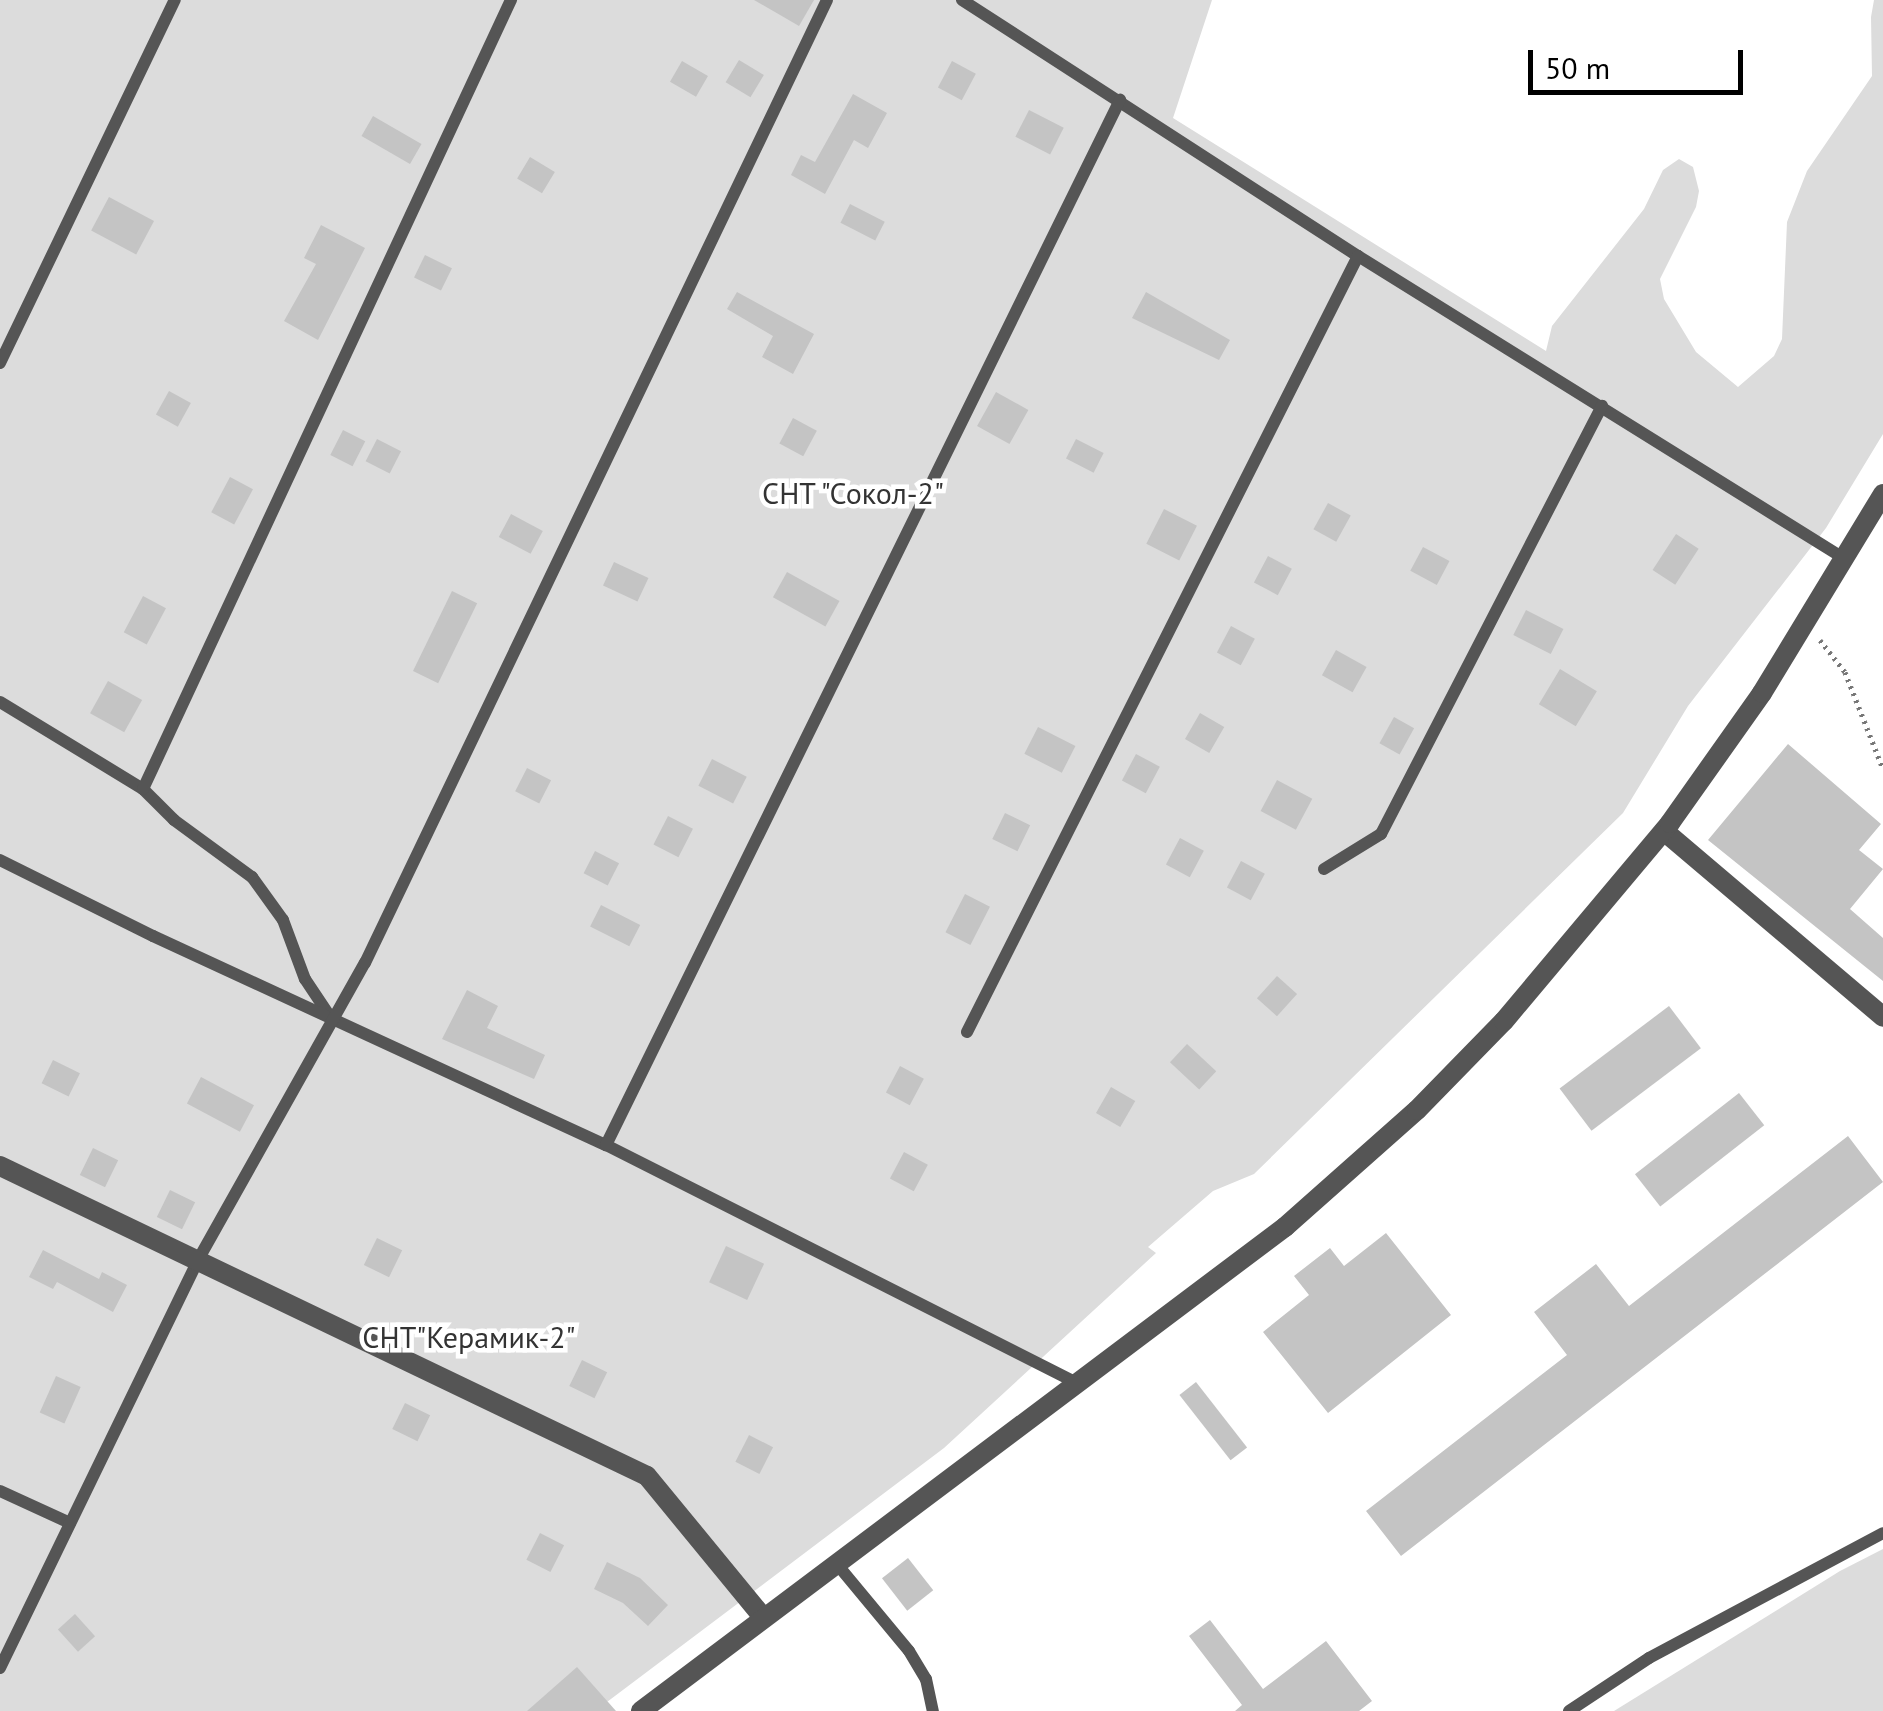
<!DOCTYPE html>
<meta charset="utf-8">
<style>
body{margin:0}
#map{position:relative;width:1883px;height:1711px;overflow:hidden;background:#fff;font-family:"PT Sans",sans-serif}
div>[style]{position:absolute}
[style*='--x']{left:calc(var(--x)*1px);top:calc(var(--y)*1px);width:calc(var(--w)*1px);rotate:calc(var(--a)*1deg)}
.green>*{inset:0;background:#dcdcdc}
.building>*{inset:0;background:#c4c4c4;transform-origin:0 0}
.path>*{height:5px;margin-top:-2.5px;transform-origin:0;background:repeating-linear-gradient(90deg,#777 0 2.5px,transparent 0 7.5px)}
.service>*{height:12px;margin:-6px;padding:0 6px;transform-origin:6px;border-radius:6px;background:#555}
.minor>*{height:20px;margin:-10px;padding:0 10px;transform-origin:10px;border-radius:10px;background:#555}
.tertiary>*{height:20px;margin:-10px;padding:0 10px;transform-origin:10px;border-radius:10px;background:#555}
span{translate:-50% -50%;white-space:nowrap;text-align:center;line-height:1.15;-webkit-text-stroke:9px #fff;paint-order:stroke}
.park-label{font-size:30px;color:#333}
.scale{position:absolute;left:1528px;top:50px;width:215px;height:45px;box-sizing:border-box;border:5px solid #000;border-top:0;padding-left:12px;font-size:30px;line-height:35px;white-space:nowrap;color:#000;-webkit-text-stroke:8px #fff;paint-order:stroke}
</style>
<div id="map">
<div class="green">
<div style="clip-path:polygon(0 0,1212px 0,1173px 118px,1546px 351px,1552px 326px,1644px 209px,1663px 170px,1679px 159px,1693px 167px,1699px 191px,1696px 207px,1660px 279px,1664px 299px,1696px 352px,1738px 387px,1774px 356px,1782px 339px,1787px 222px,1807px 171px,1872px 76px,1871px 17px,1874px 0,1883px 0,1883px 434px,1826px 528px,1688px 706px,1623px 813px,1254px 1174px,1213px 1191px,1148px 1247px,1156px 1253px,944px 1448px,595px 1711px,0 1711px)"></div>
<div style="clip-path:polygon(1883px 1549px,1883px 1711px,1614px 1711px,1840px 1571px)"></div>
</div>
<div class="building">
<div style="clip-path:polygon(754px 0,814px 0,799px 26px)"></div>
<div style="left:739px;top:60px;width:29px;height:26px;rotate:31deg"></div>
<div style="left:682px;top:61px;width:30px;height:24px;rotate:30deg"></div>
<div style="left:952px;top:61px;width:27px;height:30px;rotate:28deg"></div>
<div style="clip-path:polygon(853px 94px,887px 113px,868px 148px,854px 140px,825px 194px,791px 175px,801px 155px,815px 162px)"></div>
<div style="left:1029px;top:110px;width:39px;height:30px;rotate:27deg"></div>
<div style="left:373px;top:116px;width:56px;height:23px;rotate:30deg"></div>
<div style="left:530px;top:157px;width:29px;height:25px;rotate:31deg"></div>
<div style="left:109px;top:197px;width:51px;height:38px;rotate:28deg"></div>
<div style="left:850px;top:204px;width:39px;height:21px;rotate:27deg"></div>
<div style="clip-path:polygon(321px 225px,365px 248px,318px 340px,284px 321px,316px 264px,304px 258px)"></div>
<div style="left:425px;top:255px;width:30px;height:25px;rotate:26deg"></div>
<div style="clip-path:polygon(737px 292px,814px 334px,793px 374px,762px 357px,773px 336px,727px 309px)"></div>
<div style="clip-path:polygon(1146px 292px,1230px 340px,1219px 360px,1132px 318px)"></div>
<div style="left:169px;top:391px;width:25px;height:27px;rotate:29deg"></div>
<div style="left:996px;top:392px;width:37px;height:39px;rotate:29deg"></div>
<div style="left:793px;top:418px;width:27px;height:29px;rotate:28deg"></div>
<div style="left:343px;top:430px;width:25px;height:28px;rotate:27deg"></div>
<div style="left:377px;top:439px;width:27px;height:25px;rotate:27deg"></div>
<div style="left:1076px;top:439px;width:31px;height:22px;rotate:27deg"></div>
<div style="left:230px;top:477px;width:26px;height:40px;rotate:28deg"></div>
<div style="left:1328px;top:503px;width:26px;height:30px;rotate:29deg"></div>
<div style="left:1164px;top:509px;width:37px;height:39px;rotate:27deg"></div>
<div style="left:511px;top:514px;width:36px;height:26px;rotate:28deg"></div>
<div style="left:1676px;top:534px;width:27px;height:43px;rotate:33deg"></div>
<div style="left:1423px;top:547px;width:30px;height:27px;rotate:28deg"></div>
<div style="left:1268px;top:556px;width:27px;height:30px;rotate:28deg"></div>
<div style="left:614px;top:562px;width:38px;height:26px;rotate:25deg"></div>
<div style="left:787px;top:572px;width:60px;height:29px;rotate:29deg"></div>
<div style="left:452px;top:591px;width:28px;height:89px;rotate:26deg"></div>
<div style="left:143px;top:596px;width:26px;height:41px;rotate:28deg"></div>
<div style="left:1526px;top:610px;width:42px;height:28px;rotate:27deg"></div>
<div style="left:1231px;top:626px;width:27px;height:30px;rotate:28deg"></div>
<div style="left:1336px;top:650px;width:35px;height:29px;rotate:29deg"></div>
<div style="left:1560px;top:669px;width:43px;height:41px;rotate:31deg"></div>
<div style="left:108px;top:681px;width:39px;height:37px;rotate:29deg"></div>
<div style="left:1200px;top:713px;width:28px;height:30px;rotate:30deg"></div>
<div style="left:1394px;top:717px;width:23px;height:30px;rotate:29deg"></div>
<div style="left:1038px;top:727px;width:42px;height:30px;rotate:27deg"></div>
<div style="clip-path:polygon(1788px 744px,1881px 824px,1859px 850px,1883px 869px,1850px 909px,1883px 938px,1883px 981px,1708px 840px)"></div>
<div style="left:1136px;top:754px;width:27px;height:30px;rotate:28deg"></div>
<div style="left:712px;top:759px;width:39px;height:30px;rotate:27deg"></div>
<div style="left:527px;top:768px;width:27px;height:26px;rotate:27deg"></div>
<div style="left:1277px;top:780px;width:40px;height:35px;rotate:28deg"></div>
<div style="left:1005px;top:813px;width:28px;height:29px;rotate:26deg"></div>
<div style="left:668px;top:816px;width:28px;height:32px;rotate:27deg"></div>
<div style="left:1180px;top:838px;width:27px;height:30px;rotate:28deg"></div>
<div style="left:595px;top:851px;width:27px;height:25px;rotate:27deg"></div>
<div style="left:1241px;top:861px;width:27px;height:30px;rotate:28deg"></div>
<div style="left:965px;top:894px;width:28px;height:43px;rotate:27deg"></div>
<div style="left:601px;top:905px;width:44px;height:24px;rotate:27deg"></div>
<div style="left:1277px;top:976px;width:27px;height:30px;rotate:42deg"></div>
<div style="clip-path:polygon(467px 990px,498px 1006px,487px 1028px,545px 1055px,534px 1079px,442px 1039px)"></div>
<div style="left:1669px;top:1006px;width:53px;height:137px;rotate:53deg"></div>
<div style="left:1187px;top:1044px;width:40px;height:25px;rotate:43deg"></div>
<div style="left:53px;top:1060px;width:30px;height:26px;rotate:26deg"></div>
<div style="left:900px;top:1066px;width:27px;height:30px;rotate:28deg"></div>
<div style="left:201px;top:1077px;width:60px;height:30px;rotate:28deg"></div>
<div style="left:1111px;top:1087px;width:28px;height:30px;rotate:30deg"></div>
<div style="left:1739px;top:1093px;width:41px;height:132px;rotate:52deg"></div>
<div style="clip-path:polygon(1848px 1136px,1883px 1182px,1401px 1556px,1366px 1511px,1567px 1355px,1534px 1312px,1596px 1264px,1629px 1306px)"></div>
<div style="left:93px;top:1148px;width:28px;height:30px;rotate:26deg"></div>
<div style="left:904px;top:1152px;width:27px;height:30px;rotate:28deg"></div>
<div style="left:170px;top:1190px;width:28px;height:30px;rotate:26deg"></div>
<div style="clip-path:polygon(1386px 1233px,1451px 1315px,1328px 1413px,1263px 1332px,1309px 1295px,1294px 1276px,1330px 1248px,1344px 1266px)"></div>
<div style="left:377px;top:1238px;width:28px;height:30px;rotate:26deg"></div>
<div style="left:726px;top:1246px;width:42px;height:40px;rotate:25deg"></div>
<div style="clip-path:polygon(43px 1250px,99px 1279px,102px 1272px,127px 1285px,113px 1312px,57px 1282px,53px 1289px,29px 1277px)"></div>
<div style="left:582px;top:1360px;width:28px;height:29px;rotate:26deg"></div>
<div style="left:56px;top:1376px;width:27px;height:40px;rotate:24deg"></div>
<div style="left:1196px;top:1382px;width:83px;height:21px;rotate:52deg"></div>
<div style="left:405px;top:1403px;width:28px;height:29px;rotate:26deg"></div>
<div style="left:749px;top:1435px;width:27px;height:30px;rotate:27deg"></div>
<div style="left:540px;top:1533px;width:27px;height:30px;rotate:27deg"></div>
<div style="left:908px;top:1558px;width:41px;height:33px;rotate:52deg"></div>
<div style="clip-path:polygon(607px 1562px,640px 1578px,668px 1605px,648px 1626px,623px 1603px,594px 1589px)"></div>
<div style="left:75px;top:1614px;width:30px;height:23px;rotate:48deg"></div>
<div style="clip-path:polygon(1210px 1620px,1263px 1689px,1326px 1641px,1372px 1701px,1359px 1711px,1235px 1711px,1242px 1705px,1189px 1636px)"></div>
<div style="clip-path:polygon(577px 1667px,616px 1711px,527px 1711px)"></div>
</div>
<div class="path">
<div style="--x:1820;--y:640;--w:41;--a:52"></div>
<div style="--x:1845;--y:672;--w:104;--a:68.6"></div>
</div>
<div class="service">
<div style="--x:962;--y:0;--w:472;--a:32.9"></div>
<div style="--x:1358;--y:256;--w:574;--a:31.89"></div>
<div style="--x:0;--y:363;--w:403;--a:-64.3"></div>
<div style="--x:0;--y:702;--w:167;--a:31.3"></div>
<div style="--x:143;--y:789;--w:44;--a:45"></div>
<div style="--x:174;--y:820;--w:97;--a:36.2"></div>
<div style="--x:252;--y:877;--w:53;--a:54.2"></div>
<div style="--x:283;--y:920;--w:63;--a:69.6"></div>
<div style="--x:305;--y:979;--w:43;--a:56.3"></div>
<div style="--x:143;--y:789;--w:871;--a:-65"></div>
<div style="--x:0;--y:860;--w:171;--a:26.4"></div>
<div style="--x:153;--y:936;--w:499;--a:24.8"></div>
<div style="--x:606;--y:1145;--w:530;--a:26.81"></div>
<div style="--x:1324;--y:869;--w:67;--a:-31.6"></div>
<div style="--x:1381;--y:834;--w:482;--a:-62.7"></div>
<div style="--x:967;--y:1032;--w:869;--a:-63.26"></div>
<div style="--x:606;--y:1145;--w:1165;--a:-63.81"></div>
<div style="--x:0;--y:1491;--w:77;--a:24.6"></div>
<div style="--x:836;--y:1563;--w:114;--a:50.3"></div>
<div style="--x:909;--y:1651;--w:33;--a:59"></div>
<div style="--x:926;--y:1679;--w:33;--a:78"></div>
<div style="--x:0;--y:1668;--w:454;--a:-64.1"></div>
<div style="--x:198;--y:1260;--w:341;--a:-60.7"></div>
<div style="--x:365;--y:963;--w:1068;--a:-64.37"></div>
<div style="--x:1569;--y:1711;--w:96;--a:-33.5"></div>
<div style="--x:1649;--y:1658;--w:265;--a:-28.1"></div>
</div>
<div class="minor">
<div style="--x:1664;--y:831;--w:287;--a:40.3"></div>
<div style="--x:0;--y:1166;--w:717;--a:25.6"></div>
<div style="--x:647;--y:1476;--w:183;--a:50.6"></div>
</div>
<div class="tertiary">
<div style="--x:641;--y:1711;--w:806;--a:-36.93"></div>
<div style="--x:1285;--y:1227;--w:176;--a:-41.6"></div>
<div style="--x:1417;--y:1110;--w:124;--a:-45.7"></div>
<div style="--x:1504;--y:1021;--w:258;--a:-50"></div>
<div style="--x:1670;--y:823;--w:159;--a:-54.7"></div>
<div style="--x:1762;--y:693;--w:233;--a:-58.7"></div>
</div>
<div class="park-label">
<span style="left:853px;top:493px">СНТ "Сокол-2"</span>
<span style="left:469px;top:1337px">СНТ"Керамик-2"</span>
</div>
<div class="scale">50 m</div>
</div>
